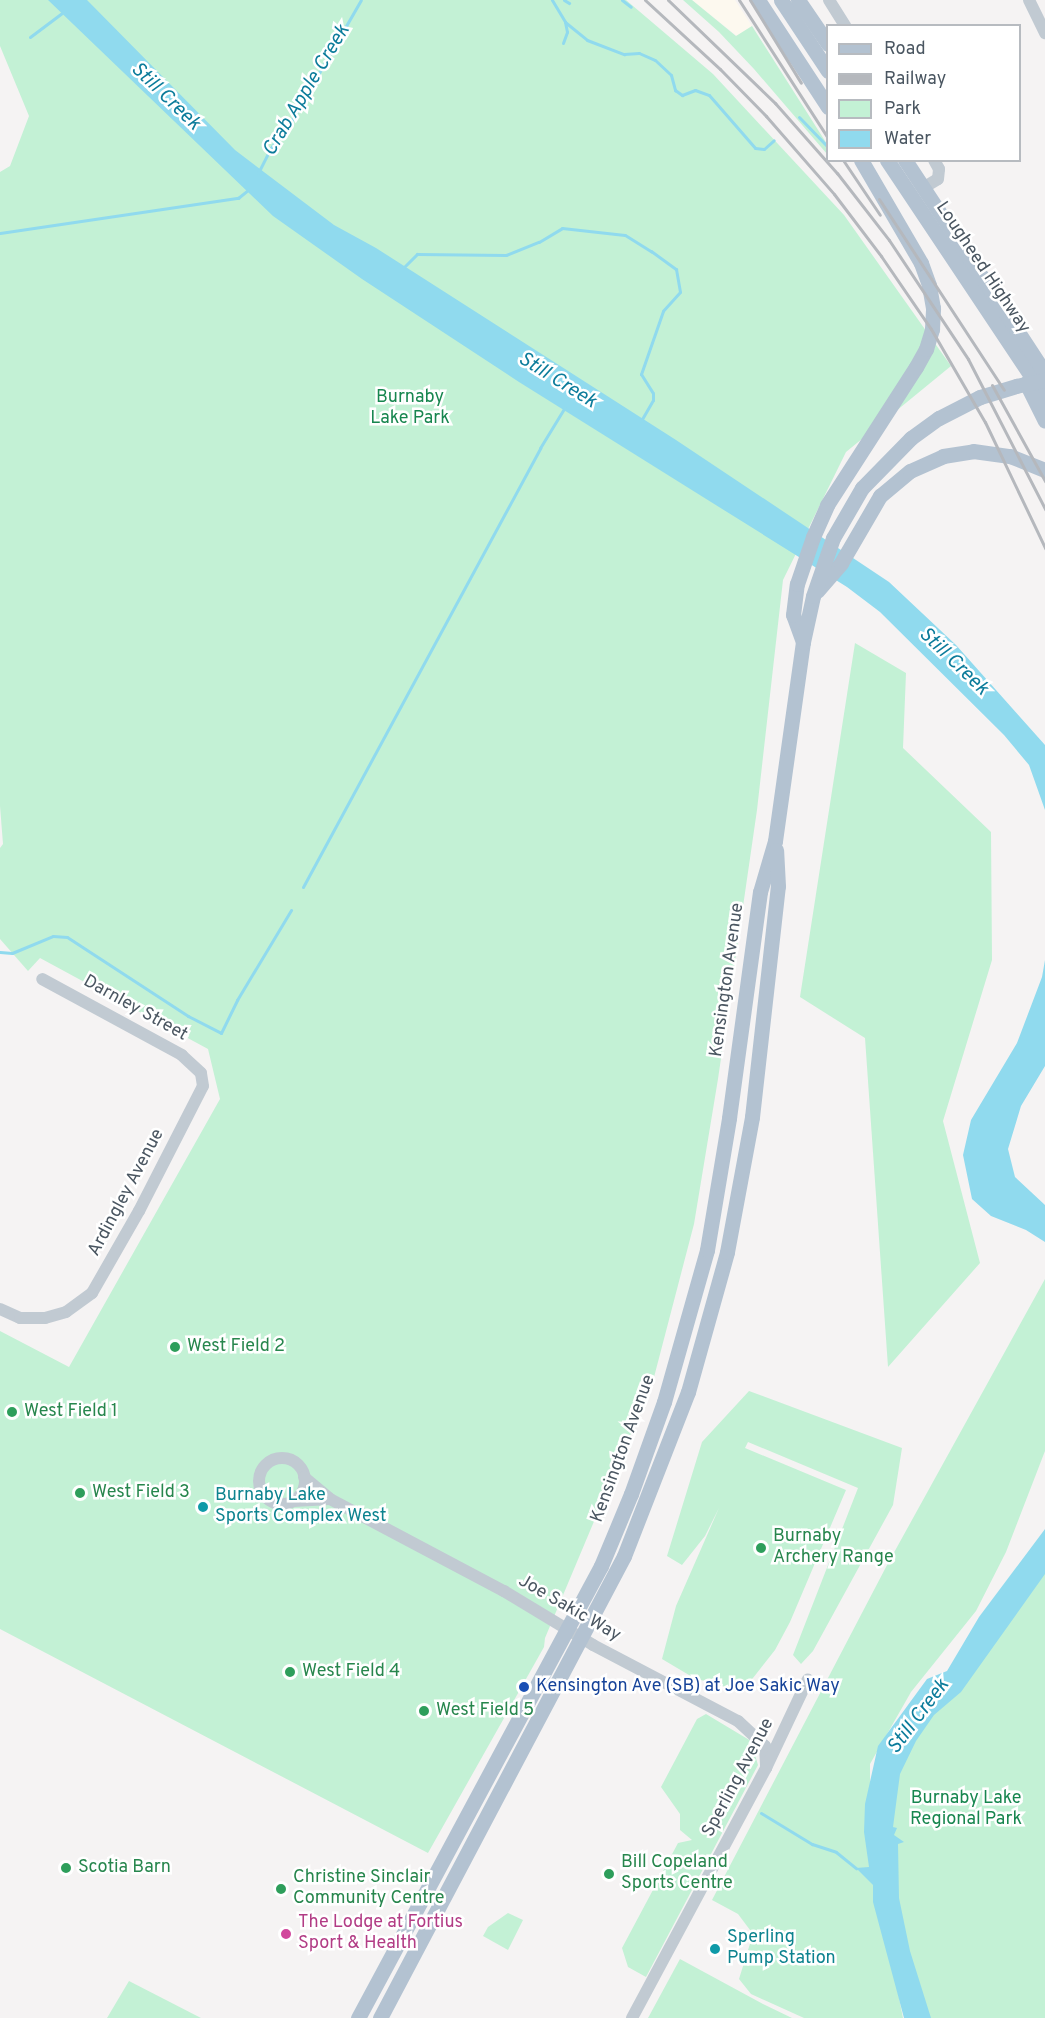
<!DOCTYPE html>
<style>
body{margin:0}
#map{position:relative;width:1045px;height:2018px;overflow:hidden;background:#f5f3f3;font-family:Overpass,sans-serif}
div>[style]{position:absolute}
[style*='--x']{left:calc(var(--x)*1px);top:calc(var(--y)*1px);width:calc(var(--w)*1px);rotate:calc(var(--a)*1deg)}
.commercial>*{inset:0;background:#fdf9ef}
.green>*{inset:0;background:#c3f1d5}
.water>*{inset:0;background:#90daee}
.stream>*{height:3px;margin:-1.5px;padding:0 1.5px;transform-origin:1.5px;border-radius:1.5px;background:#90daee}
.minor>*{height:12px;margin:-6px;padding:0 6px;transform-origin:6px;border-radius:6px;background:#c1cad2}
.minor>.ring{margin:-6px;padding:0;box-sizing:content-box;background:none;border:12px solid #c1cad2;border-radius:50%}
.major>*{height:15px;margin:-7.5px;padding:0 7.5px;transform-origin:7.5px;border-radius:7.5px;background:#b3c2d1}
.rail>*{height:3px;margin:-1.5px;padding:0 1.5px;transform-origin:1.5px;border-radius:1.5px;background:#b5b8bd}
.dots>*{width:16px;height:16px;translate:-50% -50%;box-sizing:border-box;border:3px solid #fff;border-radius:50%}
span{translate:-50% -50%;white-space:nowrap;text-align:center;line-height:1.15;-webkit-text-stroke:5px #fff;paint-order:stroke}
.street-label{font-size:18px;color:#4a5661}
.park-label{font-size:18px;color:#17864f}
.leisure-label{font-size:18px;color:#27864d}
.left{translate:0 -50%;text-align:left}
.culture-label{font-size:18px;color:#0d838f}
.transit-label{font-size:18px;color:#164399}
.hotel-label{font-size:18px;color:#b23c85}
.water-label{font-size:20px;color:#0c7c9b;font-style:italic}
.legend{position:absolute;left:826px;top:24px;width:195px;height:138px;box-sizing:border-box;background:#fff;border:2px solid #b7bbc0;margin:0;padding:8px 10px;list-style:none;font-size:18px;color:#4a5661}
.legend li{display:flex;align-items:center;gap:12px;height:30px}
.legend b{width:30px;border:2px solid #b7bbc0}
</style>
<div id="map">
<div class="commercial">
<div style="clip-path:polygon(692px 0,735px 0,752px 26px,737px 36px)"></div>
</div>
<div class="green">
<div style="clip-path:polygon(0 0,626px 0,713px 74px,844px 215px,951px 366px,846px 452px,783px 580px,757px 810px,718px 1079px,694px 1224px,653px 1381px,545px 1638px,544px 1647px,428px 1853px,0 1629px,0 1331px,69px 1367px,220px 1099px,208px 1049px,40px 958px,28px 971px,0 939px,0 848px,3px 844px,0 806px,0 172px,10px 166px,29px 116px,0 46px)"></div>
<div style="clip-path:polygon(683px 0,692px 0,736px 36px,752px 26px,827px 144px,827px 154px,754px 69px,719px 32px)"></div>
<div style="clip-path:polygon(855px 643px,906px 673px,903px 748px,991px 832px,992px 960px,943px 1121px,980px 1263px,888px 1367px,865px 1038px,800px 997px)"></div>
<div style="clip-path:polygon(1045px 1279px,1045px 1451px,1006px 1552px,976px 1611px,911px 1692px,870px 1764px,870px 1852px,903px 2018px,804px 2018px,751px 1994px,739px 1979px,753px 1934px,738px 1914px,712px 1900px,886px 1567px)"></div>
<div style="clip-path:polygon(749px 1391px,902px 1448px,893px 1505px,813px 1651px,801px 1664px,793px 1655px,858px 1488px,748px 1442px,745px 1448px,846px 1490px,790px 1622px,775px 1650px,753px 1678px,740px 1689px,732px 1689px,694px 1678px,662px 1659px,676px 1606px,719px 1508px,705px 1536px,682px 1565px,667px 1556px,702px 1442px)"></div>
<div style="clip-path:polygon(1045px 1561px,1045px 2018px,926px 2018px,901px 1929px,885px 1796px,919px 1724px)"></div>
<div style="clip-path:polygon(706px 1714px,751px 1741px,758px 1765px,646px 1977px,628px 1967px,622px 1948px,678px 1843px,692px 1840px,680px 1830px,680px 1814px,661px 1787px,697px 1719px)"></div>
<div style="clip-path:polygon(508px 1913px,523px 1920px,508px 1950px,483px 1936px,488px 1927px)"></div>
<div style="clip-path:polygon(680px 1959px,763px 2004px,792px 2018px,648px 2018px)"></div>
<div style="clip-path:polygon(129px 1981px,201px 2018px,107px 2018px)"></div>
</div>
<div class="water">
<div style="clip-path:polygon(48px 0,87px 0,235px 150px,334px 225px,376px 248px,676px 440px,889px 582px,956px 645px,1045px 745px,1045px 810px,1029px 765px,1004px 735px,880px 612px,847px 587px,519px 382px,362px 279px,273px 216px)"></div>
<div style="clip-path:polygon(1045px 960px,1045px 1066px,1021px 1106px,1008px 1149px,1015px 1177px,1045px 1205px,1045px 1242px,1026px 1230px,991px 1216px,972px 1199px,963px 1155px,971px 1120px,1017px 1043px,1042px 977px)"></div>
<div style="clip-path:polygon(1045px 1529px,1045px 1574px,961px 1692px,934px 1715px,916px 1741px,900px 1774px,893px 1827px,897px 1828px,894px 1835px,904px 1842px,898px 1844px,899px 1898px,910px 1951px,931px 2018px,904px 2018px,873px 1902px,873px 1885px,856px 1868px,869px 1867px,864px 1832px,865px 1804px,878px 1746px,927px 1679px,947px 1671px,979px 1617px)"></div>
</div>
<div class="stream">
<div style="--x:552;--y:0;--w:26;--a:59"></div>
<div style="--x:565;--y:22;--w:28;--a:39"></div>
<div style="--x:587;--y:40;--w:40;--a:21"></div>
<div style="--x:624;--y:54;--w:15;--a:-4"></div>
<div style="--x:639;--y:53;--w:17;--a:24"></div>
<div style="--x:655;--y:60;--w:22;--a:43"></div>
<div style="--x:671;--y:75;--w:16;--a:75"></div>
<div style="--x:675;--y:90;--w:9;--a:36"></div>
<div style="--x:682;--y:95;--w:14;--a:-21"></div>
<div style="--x:695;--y:90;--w:15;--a:20"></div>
<div style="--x:709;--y:95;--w:70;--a:49"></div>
<div style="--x:755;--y:148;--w:9;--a:6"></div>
<div style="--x:764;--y:149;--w:13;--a:-42"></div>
<div style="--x:564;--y:0;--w:6;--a:31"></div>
<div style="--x:622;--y:0;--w:11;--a:38"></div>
<div style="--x:30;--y:37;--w:40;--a:-37"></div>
<div style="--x:563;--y:43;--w:12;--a:-70"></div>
<div style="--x:567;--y:32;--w:10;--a:-101"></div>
<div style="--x:799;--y:117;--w:42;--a:46"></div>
<div style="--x:258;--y:173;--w:27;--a:-63"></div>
<div style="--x:270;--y:149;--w:31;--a:-52"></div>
<div style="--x:289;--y:125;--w:144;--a:-60.1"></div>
<div style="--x:0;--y:233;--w:241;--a:-8.4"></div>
<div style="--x:238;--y:198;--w:13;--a:-39"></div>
<div style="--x:403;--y:268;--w:20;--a:-45"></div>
<div style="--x:417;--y:254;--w:89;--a:0.6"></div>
<div style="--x:506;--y:255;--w:35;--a:-22"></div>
<div style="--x:539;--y:242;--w:27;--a:-31"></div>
<div style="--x:562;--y:228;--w:63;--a:6.3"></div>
<div style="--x:625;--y:235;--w:31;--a:32"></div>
<div style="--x:651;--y:251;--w:31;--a:36"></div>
<div style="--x:676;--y:269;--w:23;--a:80"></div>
<div style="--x:680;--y:292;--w:25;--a:132"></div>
<div style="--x:663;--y:311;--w:67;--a:109.2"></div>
<div style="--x:641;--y:374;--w:22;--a:58"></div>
<div style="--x:653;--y:393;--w:7;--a:90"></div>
<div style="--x:653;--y:400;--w:24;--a:120"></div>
<div style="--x:303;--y:887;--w:499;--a:-61.6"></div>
<div style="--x:540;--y:448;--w:48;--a:-58.6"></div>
<div style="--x:0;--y:952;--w:12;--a:5"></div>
<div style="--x:12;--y:953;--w:44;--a:-22.5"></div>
<div style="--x:53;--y:936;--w:14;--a:4"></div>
<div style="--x:67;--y:937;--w:145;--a:33.1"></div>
<div style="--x:188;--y:1016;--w:37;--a:27"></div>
<div style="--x:221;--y:1033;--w:37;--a:-64"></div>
<div style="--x:237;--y:1000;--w:105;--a:-59"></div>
<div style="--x:761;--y:1813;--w:60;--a:31.3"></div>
<div style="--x:812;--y:1844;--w:25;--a:18"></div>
<div style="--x:836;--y:1852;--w:26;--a:39"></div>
</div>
<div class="minor">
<div style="--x:829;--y:0;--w:31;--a:58"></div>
<div style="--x:1029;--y:0;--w:37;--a:64"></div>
<div style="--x:923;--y:188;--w:17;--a:-31"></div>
<div style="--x:938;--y:179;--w:10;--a:-84"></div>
<div style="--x:939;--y:169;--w:10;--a:-119"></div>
<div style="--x:0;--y:1309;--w:22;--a:24"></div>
<div style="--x:20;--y:1318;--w:25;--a:0"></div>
<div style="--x:45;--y:1318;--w:22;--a:-16"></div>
<div style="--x:66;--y:1312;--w:32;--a:-36"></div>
<div style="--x:92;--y:1293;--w:95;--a:-60.2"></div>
<div style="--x:139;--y:1211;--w:140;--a:-62.9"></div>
<div style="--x:203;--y:1086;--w:13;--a:-99"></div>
<div style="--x:201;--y:1073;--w:26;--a:-137"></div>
<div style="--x:182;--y:1055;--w:159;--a:-151.5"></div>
<div class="ring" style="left:259px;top:1458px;width:34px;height:34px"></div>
<div style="--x:304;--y:1477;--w:34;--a:40"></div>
<div style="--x:330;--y:1499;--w:197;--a:27.9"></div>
<div style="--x:504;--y:1591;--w:104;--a:31.2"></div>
<div style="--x:593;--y:1645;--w:164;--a:27.7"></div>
<div style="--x:738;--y:1721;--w:37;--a:43"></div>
<div style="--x:765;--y:1746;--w:22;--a:87"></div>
<div style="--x:293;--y:1501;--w:37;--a:-3"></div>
<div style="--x:632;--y:2018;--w:284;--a:-61.8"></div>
<div style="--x:766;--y:1768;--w:98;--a:-64.7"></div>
</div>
<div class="major">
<div style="--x:758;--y:0;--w:128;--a:56.8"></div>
<div style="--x:781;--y:0;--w:85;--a:56.5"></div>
<div style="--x:798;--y:0;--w:53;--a:55.7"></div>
<div style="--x:887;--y:160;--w:285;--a:56.3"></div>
<div style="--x:905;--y:160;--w:255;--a:56.7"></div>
<div style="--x:1026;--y:383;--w:42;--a:63.4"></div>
<div style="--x:817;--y:591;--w:37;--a:-49"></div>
<div style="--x:841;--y:563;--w:78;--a:-59.8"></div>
<div style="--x:880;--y:496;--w:39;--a:-40"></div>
<div style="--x:910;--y:471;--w:36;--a:-24"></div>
<div style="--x:943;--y:456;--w:30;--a:-9"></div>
<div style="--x:973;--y:451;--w:37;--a:8"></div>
<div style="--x:1010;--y:456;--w:38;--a:22"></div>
<div style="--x:803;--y:642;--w:29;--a:-110"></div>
<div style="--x:793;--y:615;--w:31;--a:-83"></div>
<div style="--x:797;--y:584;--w:50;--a:-71.2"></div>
<div style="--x:813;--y:537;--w:35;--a:-66"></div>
<div style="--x:827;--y:505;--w:164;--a:-57.2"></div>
<div style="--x:916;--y:367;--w:21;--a:-61"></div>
<div style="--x:926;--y:349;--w:21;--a:-73"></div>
<div style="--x:932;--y:329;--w:21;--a:-87"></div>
<div style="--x:933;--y:308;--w:23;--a:-100"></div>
<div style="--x:929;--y:285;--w:23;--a:-110"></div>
<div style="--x:921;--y:263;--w:119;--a:-120.2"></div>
<div style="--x:358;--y:2018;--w:513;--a:-61.74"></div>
<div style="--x:601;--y:1566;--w:78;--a:-67.4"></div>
<div style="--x:631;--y:1494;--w:98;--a:-70.3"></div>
<div style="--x:664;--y:1402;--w:158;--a:-74.2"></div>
<div style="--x:707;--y:1250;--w:134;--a:-80.5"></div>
<div style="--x:729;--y:1118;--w:228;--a:-82.2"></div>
<div style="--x:760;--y:892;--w:53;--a:-73.6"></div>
<div style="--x:775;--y:841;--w:201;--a:-82"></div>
<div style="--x:803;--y:642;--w:47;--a:-77.7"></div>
<div style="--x:813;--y:596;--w:61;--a:-71"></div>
<div style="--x:833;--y:538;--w:58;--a:-59.9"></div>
<div style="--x:862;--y:488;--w:70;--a:-45.6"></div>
<div style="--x:911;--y:438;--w:34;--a:-36"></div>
<div style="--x:939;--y:418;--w:46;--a:-27.1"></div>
<div style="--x:980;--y:397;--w:38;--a:-17"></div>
<div style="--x:1016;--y:386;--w:30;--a:-12"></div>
<div style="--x:380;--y:2018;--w:522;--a:-62.16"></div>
<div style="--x:624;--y:1556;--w:176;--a:-68.7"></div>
<div style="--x:688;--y:1392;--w:145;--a:-74.4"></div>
<div style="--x:727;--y:1252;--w:137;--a:-79.5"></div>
<div style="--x:752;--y:1117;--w:232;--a:-83.6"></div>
<div style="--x:778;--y:886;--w:36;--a:-93"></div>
</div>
<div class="rail">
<div style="--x:645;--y:0;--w:102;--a:42.6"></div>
<div style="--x:720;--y:69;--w:66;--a:45.6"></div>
<div style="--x:766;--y:116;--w:103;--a:48.9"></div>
<div style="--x:834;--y:194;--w:78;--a:52.8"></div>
<div style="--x:881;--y:256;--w:88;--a:55.6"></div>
<div style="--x:931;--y:329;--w:108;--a:59.9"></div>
<div style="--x:985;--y:422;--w:140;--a:64.5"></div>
<div style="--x:668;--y:0;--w:149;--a:43.9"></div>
<div style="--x:775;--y:103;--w:94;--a:48.5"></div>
<div style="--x:837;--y:173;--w:85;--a:52.2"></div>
<div style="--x:889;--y:240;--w:143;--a:56.4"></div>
<div style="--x:968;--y:359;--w:169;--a:62.8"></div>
<div style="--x:739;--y:0;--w:164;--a:57.2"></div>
<div style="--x:750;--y:0;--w:97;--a:58.4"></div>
<div style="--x:843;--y:160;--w:66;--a:56.1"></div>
<div style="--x:879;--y:199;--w:228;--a:56.8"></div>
<div style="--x:992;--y:385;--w:110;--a:61.1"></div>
</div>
<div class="dots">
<div style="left:175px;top:1347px;background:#2e9e5b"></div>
<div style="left:12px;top:1412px;background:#2e9e5b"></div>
<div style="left:80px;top:1493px;background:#2e9e5b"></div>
<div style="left:203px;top:1507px;background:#0f9aa8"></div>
<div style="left:761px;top:1548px;background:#2e9e5b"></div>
<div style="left:290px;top:1672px;background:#2e9e5b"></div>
<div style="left:524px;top:1687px;background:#1a4fb4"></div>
<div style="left:424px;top:1711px;background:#2e9e5b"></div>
<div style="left:66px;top:1868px;background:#2e9e5b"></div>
<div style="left:609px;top:1874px;background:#2e9e5b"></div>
<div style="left:281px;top:1889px;background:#2e9e5b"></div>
<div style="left:286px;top:1934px;background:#d1479c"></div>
<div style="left:715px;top:1949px;background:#0f9aa8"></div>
</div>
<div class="street-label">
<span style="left:982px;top:268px;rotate:56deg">Lougheed Highway</span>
<span style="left:728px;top:980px;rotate:-82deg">Kensington Avenue</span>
<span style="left:135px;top:1009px;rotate:29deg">Darnley Street</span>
<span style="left:127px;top:1193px;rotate:-62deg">Ardingley Avenue</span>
<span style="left:624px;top:1449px;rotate:-70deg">Kensington Avenue</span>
<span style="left:569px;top:1609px;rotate:30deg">Joe Sakic Way</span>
<span style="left:739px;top:1778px;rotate:-62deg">Sperling Avenue</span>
</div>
<div class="park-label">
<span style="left:410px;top:409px">Burnaby<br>Lake Park</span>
<span style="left:966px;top:1810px">Burnaby Lake<br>Regional Park</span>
</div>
<div class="leisure-label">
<span class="left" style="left:187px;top:1347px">West Field 2</span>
<span class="left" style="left:24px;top:1412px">West Field 1</span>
<span class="left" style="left:92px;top:1493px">West Field 3</span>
<span class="left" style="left:773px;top:1548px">Burnaby<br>Archery Range</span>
<span class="left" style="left:302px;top:1672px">West Field 4</span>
<span class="left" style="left:436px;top:1711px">West Field 5</span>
<span class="left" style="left:621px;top:1874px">Bill Copeland<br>Sports Centre</span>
<span class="left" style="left:78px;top:1868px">Scotia Barn</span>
<span class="left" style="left:293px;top:1889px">Christine Sinclair<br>Community Centre</span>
</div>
<div class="culture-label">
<span class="left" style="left:215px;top:1507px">Burnaby Lake<br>Sports Complex West</span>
<span class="left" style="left:727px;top:1949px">Sperling<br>Pump Station</span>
</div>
<div class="transit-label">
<span class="left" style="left:536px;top:1687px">Kensington Ave (SB) at Joe Sakic Way</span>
</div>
<div class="hotel-label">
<span class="left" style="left:298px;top:1934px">The Lodge at Fortius<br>Sport &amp; Health</span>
</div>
<div class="water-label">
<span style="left:307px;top:91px;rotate:-59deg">Crab Apple Creek</span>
<span style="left:165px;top:97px;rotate:44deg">Still Creek</span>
<span style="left:557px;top:381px;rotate:32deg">Still Creek</span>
<span style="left:953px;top:662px;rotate:44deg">Still Creek</span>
<span style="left:919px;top:1717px;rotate:-53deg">Still Creek</span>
</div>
<ul class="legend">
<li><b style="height:8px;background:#b3c2d1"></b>Road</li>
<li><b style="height:8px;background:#b5b8bd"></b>Railway</li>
<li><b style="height:16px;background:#c3f1d5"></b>Park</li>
<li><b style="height:16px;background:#90daee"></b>Water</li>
</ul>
</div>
